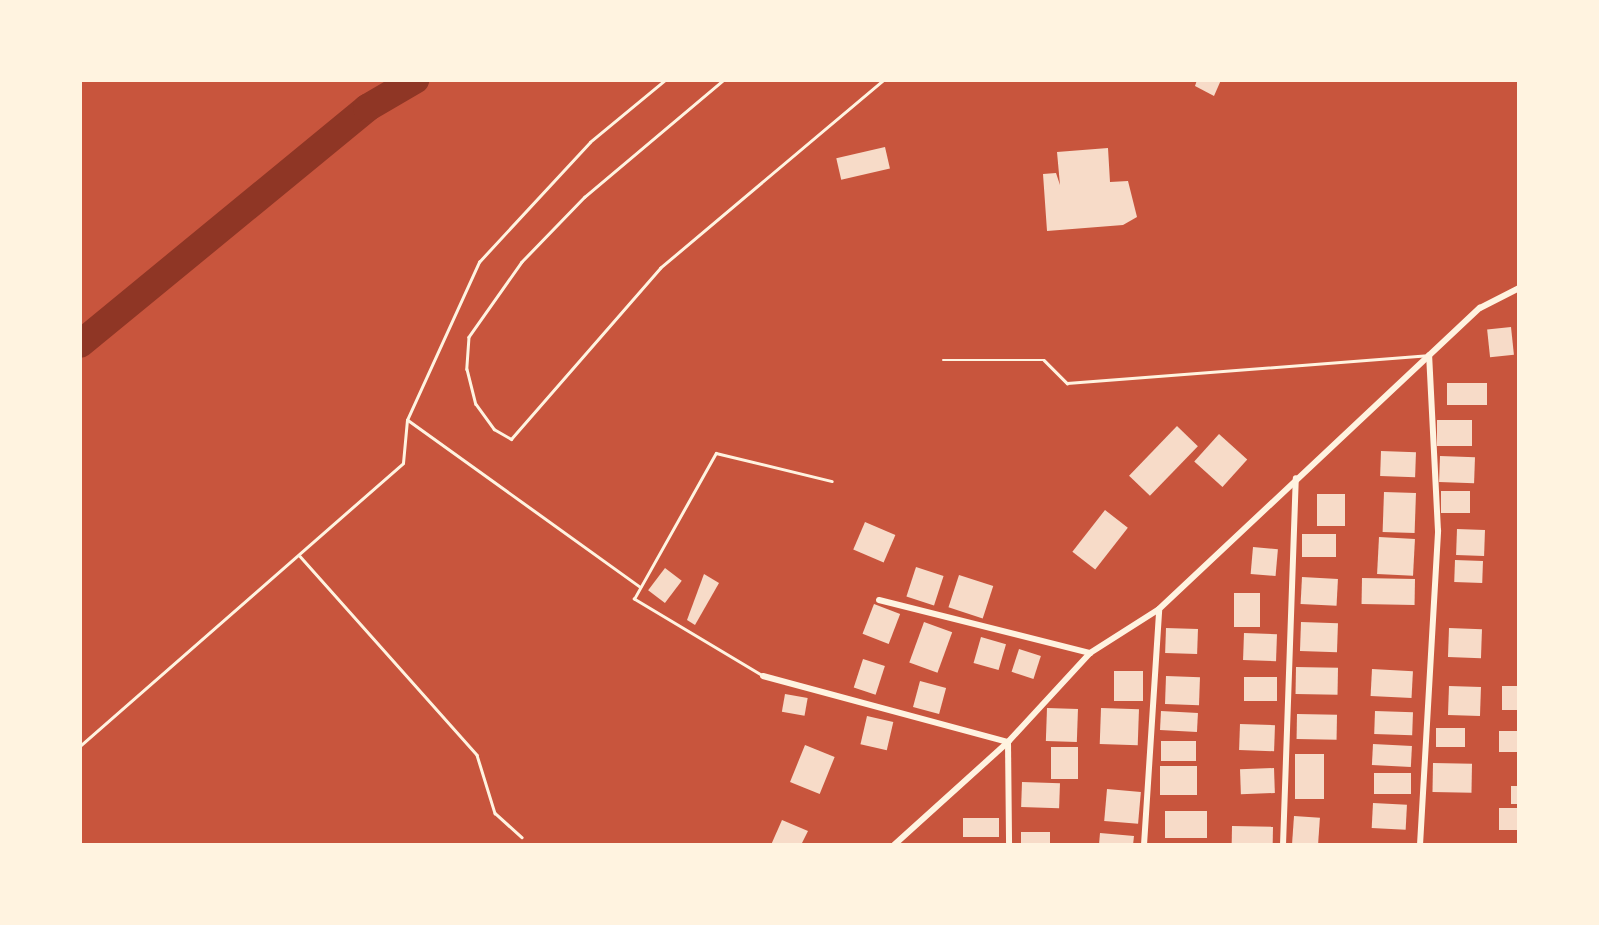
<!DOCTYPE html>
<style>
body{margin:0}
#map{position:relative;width:1599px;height:925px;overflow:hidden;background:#c8553d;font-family:Spectral,serif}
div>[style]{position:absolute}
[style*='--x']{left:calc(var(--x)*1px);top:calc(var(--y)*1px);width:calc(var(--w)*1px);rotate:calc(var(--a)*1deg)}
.river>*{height:28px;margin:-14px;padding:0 14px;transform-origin:14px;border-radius:14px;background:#8f3625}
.building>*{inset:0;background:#f7dbc8;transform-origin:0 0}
.service>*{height:2.5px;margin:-1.25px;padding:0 1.25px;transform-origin:1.25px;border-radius:1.25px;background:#fff3e0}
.minor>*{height:6px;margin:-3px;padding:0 3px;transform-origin:3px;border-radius:3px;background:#fff3e0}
span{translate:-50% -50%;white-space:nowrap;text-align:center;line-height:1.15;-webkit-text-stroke:8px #fff3e0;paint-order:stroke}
.frame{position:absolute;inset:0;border:82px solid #fff3e0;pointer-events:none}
</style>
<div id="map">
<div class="river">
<div style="--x:80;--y:344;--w:372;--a:-39.4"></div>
<div style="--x:367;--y:108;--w:56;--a:-30.3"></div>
</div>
<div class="building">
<div style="clip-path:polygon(1197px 80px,1221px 80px,1214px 96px,1195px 86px)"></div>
<div style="left:885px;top:147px;width:22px;height:50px;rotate:77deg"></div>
<div style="clip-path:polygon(1108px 148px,1110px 182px,1128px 181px,1137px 217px,1123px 225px,1047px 231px,1043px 174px,1056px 173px,1060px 185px,1057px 152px)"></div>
<div style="left:1511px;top:327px;width:28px;height:24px;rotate:84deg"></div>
<div style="left:1487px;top:383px;width:22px;height:40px;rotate:90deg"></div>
<div style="left:1472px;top:420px;width:26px;height:35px;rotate:90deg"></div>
<div style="left:1177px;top:426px;width:29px;height:69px;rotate:44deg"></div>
<div style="left:1219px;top:434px;width:38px;height:37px;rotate:42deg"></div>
<div style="left:1381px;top:451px;width:35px;height:25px;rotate:2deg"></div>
<div style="left:1440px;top:456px;width:35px;height:26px;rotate:2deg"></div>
<div style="left:1441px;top:491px;width:29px;height:22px"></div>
<div style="left:1384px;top:492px;width:32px;height:40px;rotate:2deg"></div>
<div style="left:1317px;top:494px;width:28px;height:32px"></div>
<div style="left:1105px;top:510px;width:29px;height:53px;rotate:38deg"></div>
<div style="left:865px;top:522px;width:33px;height:30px;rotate:23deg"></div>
<div style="left:1457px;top:529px;width:28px;height:26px;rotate:2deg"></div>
<div style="left:1302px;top:534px;width:34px;height:23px"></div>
<div style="left:1379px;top:537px;width:36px;height:37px;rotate:3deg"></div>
<div style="left:1253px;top:547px;width:25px;height:27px;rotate:5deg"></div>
<div style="left:1455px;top:560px;width:28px;height:22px;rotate:2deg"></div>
<div style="left:916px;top:567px;width:29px;height:31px;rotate:18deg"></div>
<div style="left:665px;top:568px;width:21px;height:28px;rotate:37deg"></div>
<div style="clip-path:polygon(704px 574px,719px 583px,695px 625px,687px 620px)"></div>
<div style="left:959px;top:575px;width:36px;height:34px;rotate:18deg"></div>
<div style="left:1302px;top:577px;width:36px;height:27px;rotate:3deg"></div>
<div style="left:1362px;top:578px;width:53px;height:26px;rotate:1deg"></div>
<div style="left:1234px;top:593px;width:26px;height:34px"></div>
<div style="left:874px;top:604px;width:28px;height:32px;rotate:21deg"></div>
<div style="left:924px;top:622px;width:30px;height:43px;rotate:20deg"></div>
<div style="left:1301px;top:622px;width:37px;height:29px;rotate:2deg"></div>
<div style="left:1166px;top:628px;width:32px;height:25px;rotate:2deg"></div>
<div style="left:1449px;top:628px;width:33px;height:29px;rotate:2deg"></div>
<div style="left:1244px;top:633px;width:33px;height:27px;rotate:2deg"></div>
<div style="left:981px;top:637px;width:26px;height:27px;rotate:16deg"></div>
<div style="left:1019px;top:649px;width:23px;height:24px;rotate:18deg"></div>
<div style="left:863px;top:659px;width:23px;height:30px;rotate:18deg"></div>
<div style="left:1296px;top:667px;width:42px;height:27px;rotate:1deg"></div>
<div style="left:1372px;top:669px;width:41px;height:27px;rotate:3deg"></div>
<div style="left:1114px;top:671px;width:29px;height:30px"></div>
<div style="left:1166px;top:676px;width:34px;height:28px;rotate:2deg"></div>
<div style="left:1244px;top:677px;width:33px;height:24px"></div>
<div style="left:920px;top:681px;width:27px;height:27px;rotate:15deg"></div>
<div style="left:1449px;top:686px;width:32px;height:29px;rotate:2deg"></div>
<div style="left:1502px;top:686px;width:17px;height:24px"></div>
<div style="left:785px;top:694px;width:23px;height:18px;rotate:10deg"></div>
<div style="left:1047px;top:708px;width:31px;height:33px;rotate:2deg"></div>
<div style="left:1101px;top:708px;width:38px;height:36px;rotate:2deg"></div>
<div style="left:1161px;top:711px;width:37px;height:19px;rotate:3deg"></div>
<div style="left:1375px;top:711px;width:38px;height:23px;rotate:2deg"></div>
<div style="left:1297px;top:714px;width:40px;height:25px;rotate:1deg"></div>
<div style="left:867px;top:716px;width:27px;height:29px;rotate:13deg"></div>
<div style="left:1240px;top:724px;width:35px;height:26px;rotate:2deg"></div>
<div style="left:1436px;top:728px;width:29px;height:19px"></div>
<div style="left:1499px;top:731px;width:20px;height:21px"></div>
<div style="left:1161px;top:741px;width:35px;height:20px"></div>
<div style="left:1373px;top:744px;width:39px;height:21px;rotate:3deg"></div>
<div style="left:805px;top:745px;width:32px;height:40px;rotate:22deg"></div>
<div style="left:1051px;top:747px;width:27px;height:32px"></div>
<div style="left:1295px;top:754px;width:29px;height:45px"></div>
<div style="left:1433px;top:763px;width:39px;height:29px;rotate:1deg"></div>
<div style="left:1197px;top:766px;width:29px;height:37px;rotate:90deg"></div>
<div style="left:1274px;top:768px;width:25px;height:34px;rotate:88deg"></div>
<div style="left:1411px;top:773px;width:21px;height:37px;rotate:90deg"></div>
<div style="left:1022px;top:782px;width:38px;height:25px;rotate:2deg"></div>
<div style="left:1511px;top:786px;width:8px;height:18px"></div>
<div style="left:1107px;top:789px;width:34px;height:32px;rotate:5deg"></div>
<div style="left:1373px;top:803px;width:34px;height:25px;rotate:3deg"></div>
<div style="left:1499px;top:808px;width:20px;height:22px"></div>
<div style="left:1165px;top:811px;width:42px;height:27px"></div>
<div style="left:1294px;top:816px;width:26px;height:29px;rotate:4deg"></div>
<div style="left:999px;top:818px;width:19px;height:36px;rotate:90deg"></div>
<div style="clip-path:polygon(782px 820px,808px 831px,801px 845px,771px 845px)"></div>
<div style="left:1232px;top:826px;width:41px;height:19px;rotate:1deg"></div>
<div style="left:1021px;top:832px;width:29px;height:13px"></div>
<div style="clip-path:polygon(1100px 833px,1134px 836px,1133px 845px,1099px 845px)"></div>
</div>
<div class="service">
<div style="--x:724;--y:80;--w:182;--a:139.9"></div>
<div style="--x:585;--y:197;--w:91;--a:134.1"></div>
<div style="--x:522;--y:262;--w:92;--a:125.2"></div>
<div style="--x:469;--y:337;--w:32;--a:94"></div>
<div style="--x:467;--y:369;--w:36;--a:76"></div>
<div style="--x:476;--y:404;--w:31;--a:54"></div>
<div style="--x:494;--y:429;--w:20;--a:30"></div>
<div style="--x:511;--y:439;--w:227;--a:-48.9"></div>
<div style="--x:660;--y:268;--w:292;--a:-40.1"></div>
<div style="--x:943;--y:360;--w:101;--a:0"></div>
<div style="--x:1044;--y:360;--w:33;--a:45"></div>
<div style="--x:1067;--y:383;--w:361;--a:-4.4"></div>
<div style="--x:408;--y:420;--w:286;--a:35.7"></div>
<div style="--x:300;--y:556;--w:266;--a:48.3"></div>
<div style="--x:477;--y:755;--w:61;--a:72.8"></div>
<div style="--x:495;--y:813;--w:36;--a:42"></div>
<div style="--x:761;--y:675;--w:148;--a:-149.1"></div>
<div style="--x:634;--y:599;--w:167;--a:-60.7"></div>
<div style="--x:716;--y:453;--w:119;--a:13.6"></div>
<div style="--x:80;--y:746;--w:429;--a:-41.2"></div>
<div style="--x:403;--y:463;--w:43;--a:-84.7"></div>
<div style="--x:407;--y:420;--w:174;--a:-65.5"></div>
<div style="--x:479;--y:262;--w:163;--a:-47.2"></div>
<div style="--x:590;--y:142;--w:97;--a:-39.6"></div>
</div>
<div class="minor">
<div style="--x:879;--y:600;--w:218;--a:14.1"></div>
<div style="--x:763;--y:676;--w:254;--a:15.1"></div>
<div style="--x:1008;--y:742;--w:103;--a:89.4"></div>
<div style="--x:894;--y:845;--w:154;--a:-42.1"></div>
<div style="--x:1008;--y:742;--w:121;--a:-47.3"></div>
<div style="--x:1090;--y:653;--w:82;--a:-32.5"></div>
<div style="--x:1159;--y:609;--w:440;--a:-43.2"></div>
<div style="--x:1480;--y:308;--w:44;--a:-27.1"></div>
<div style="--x:1144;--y:845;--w:235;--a:-86.3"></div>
<div style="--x:1283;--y:845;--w:367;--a:-88"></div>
<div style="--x:1420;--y:845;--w:315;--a:-86.7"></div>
<div style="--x:1438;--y:531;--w:176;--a:-92.9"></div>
</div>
<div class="frame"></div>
</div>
